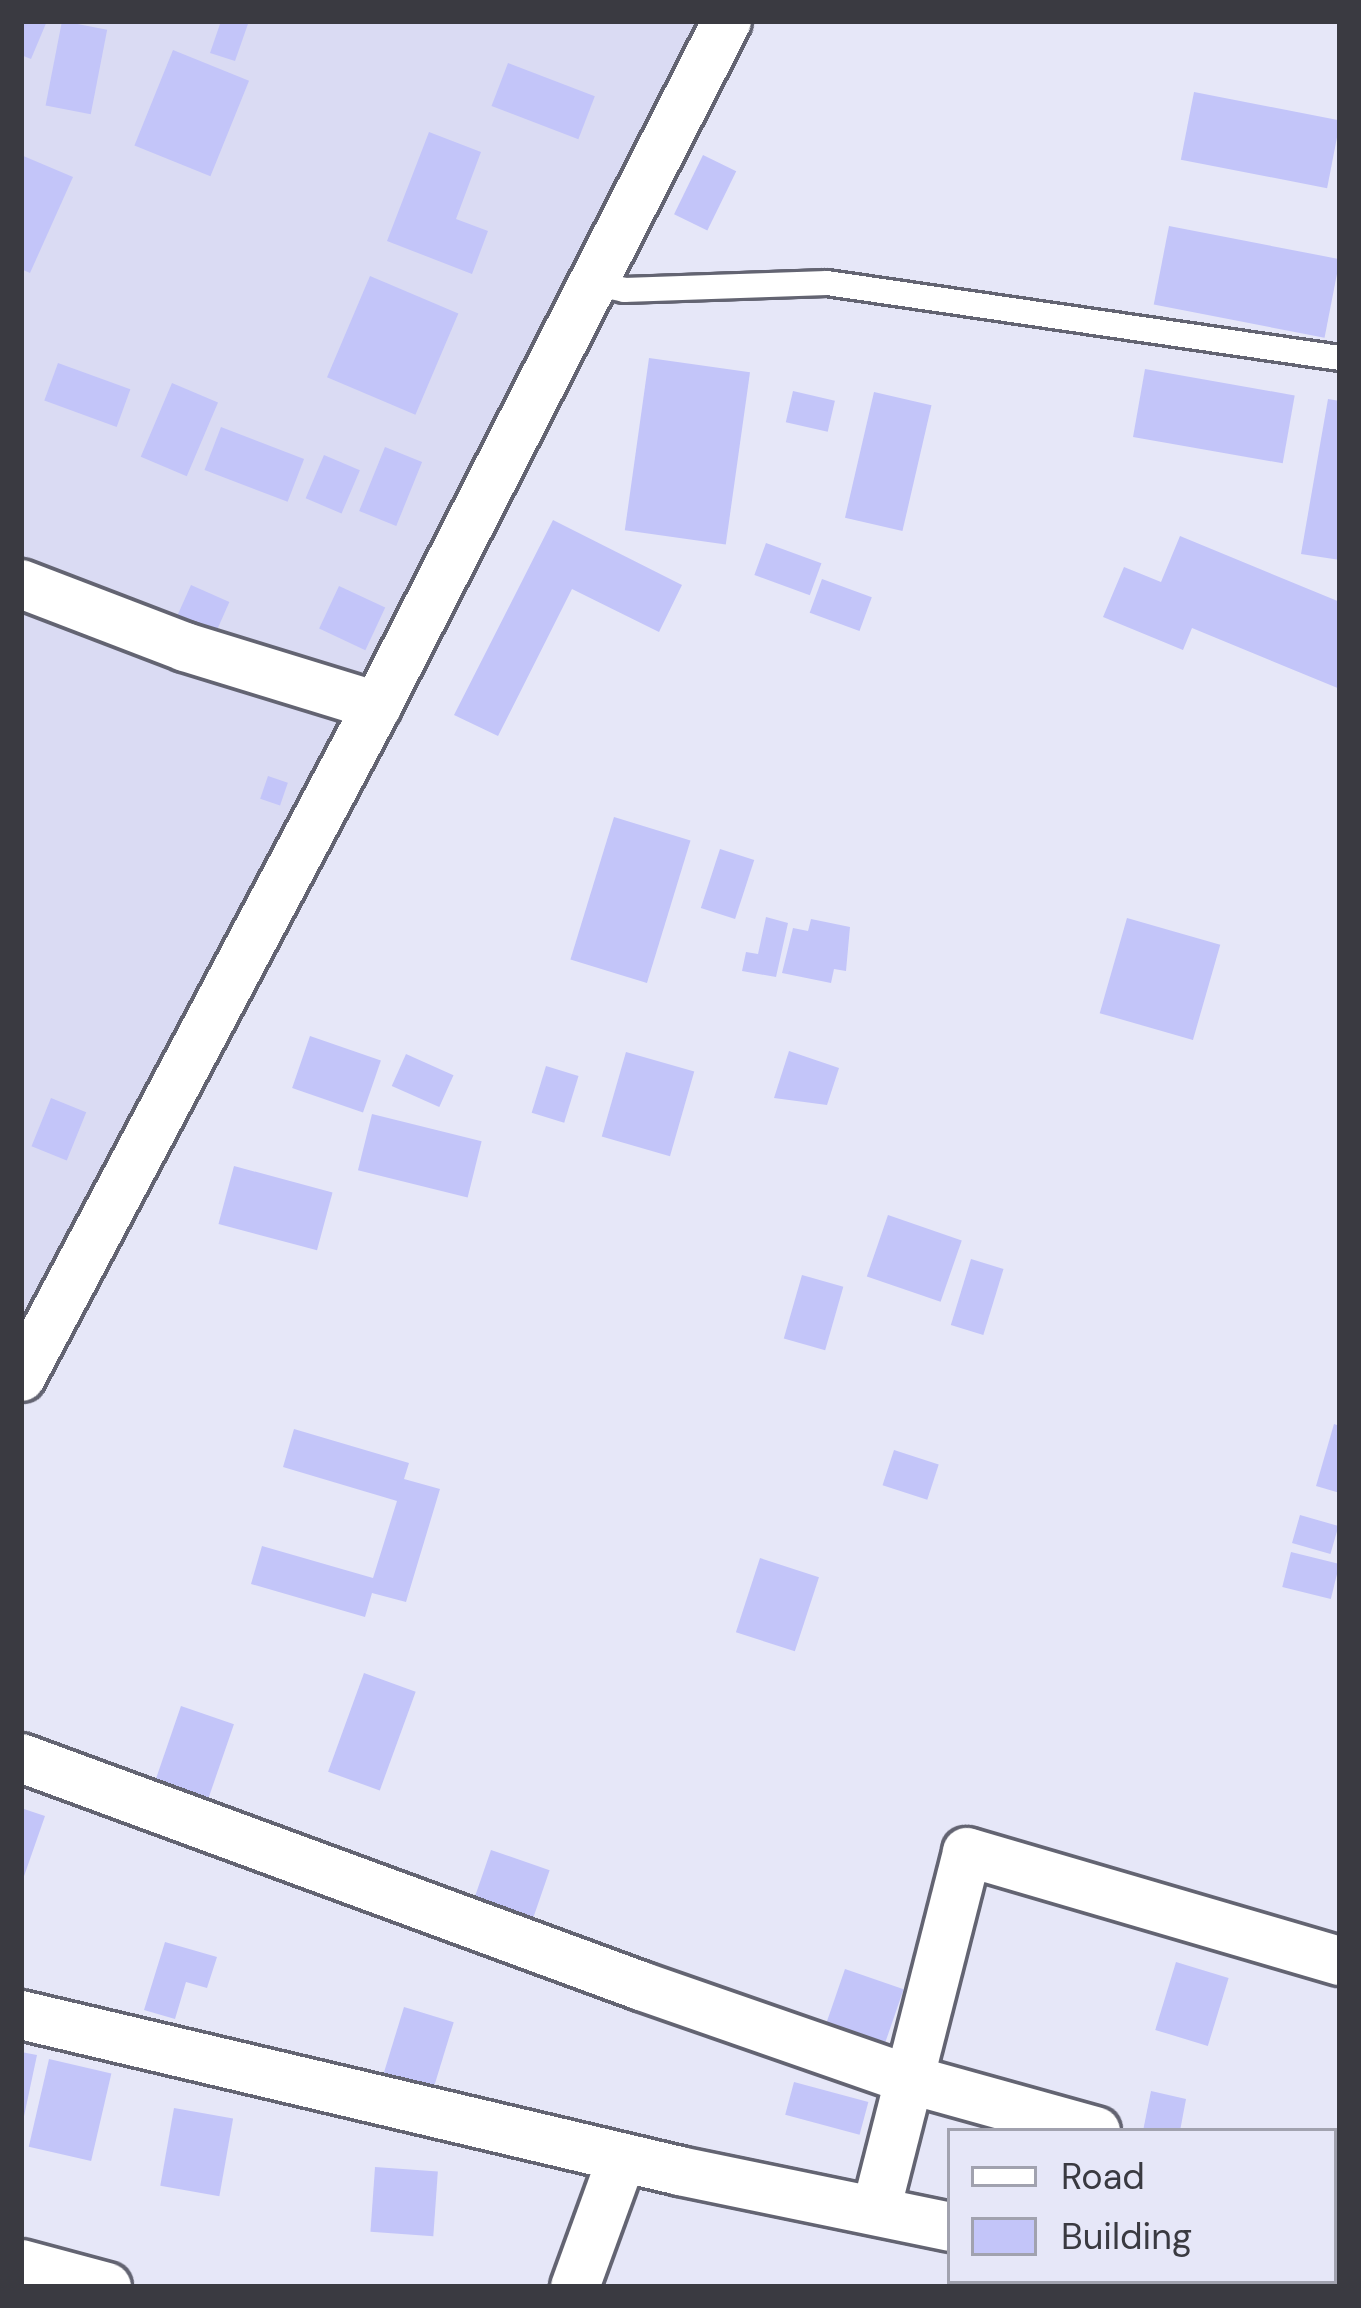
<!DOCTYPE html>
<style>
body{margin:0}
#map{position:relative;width:1361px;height:2308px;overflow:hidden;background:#e6e7f8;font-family:"DM Sans",sans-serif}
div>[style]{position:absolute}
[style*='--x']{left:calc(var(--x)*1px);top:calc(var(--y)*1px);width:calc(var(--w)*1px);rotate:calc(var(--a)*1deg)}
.built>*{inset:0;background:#dadbf3}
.building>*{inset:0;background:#c3c5f9;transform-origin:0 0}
.roads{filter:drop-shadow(3px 0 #636472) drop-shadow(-3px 0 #636472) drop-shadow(0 3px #636472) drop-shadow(0 -3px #636472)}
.lane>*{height:24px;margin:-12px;padding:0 12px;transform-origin:12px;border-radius:12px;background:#fff}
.street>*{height:48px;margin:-24px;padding:0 24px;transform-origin:24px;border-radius:24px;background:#fff}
span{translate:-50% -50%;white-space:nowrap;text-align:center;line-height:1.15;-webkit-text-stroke:9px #e6e7f8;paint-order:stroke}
.frame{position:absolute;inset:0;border:24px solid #3a3a41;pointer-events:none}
.legend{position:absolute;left:947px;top:2128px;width:390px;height:156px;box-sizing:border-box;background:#e6e7f8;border:3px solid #a1a2af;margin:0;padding:15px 21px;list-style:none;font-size:36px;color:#3a3a41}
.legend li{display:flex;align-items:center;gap:24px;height:60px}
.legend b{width:60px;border:3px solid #a1a2af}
</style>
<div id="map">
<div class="built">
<div style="clip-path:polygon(21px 21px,727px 21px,21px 1377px)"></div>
</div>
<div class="building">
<div style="clip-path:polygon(21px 21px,47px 21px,31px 59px,21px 55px)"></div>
<div style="left:62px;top:21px;width:46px;height:86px;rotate:11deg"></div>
<div style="clip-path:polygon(221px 21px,249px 21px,235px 61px,210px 53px)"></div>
<div style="left:173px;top:50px;width:82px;height:103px;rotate:22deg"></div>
<div style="left:508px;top:63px;width:93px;height:46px;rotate:21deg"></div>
<div style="left:1194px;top:92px;width:149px;height:69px;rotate:11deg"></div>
<div style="clip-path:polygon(429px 132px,481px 152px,456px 219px,488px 231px,472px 274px,387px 241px)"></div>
<div style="clip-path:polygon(21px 155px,73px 177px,30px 273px,21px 269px)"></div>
<div style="left:703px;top:155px;width:37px;height:66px;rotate:26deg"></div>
<div style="left:1169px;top:226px;width:174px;height:80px;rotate:11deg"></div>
<div style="left:370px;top:276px;width:96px;height:110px;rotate:23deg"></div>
<div style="left:649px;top:358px;width:102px;height:174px;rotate:8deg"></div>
<div style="left:58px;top:363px;width:77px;height:40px;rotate:20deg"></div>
<div style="left:1145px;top:369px;width:152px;height:69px;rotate:10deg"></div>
<div style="left:172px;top:383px;width:50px;height:80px;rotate:23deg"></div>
<div style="left:793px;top:391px;width:43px;height:32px;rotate:13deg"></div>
<div style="left:874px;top:392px;width:59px;height:129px;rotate:13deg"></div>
<div style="clip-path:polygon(1328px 399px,1340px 401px,1340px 560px,1301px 554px)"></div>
<div style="left:221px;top:427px;width:89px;height:46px;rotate:21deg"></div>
<div style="left:385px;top:447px;width:40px;height:69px;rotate:22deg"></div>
<div style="left:324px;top:455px;width:39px;height:47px;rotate:23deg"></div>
<div style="clip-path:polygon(553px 520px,682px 585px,659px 632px,572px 589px,498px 736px,454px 715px)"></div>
<div style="clip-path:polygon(1180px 536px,1340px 602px,1340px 689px,1192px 628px,1183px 650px,1103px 617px,1124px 567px,1161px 582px)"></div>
<div style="left:766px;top:543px;width:59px;height:34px;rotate:20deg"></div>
<div style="left:822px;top:579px;width:53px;height:36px;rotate:20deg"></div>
<div style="left:191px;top:585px;width:42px;height:34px;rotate:24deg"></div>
<div style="left:339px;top:586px;width:51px;height:47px;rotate:25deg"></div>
<div style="left:268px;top:776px;width:21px;height:24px;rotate:19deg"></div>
<div style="left:614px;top:817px;width:80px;height:149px;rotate:17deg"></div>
<div style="left:720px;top:849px;width:36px;height:62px;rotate:18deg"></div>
<div style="clip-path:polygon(766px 917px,788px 923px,776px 977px,742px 971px,746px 952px,758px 954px)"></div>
<div style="left:1127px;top:918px;width:97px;height:99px;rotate:16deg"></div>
<div style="clip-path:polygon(811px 919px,850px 927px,846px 971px,834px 969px,831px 983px,782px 973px,793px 928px,808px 931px)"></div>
<div style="left:310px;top:1036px;width:75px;height:55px;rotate:19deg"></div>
<div style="clip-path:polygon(789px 1051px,839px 1068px,827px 1105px,774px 1098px)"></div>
<div style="left:626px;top:1052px;width:71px;height:88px;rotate:16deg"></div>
<div style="left:406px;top:1054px;width:52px;height:35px;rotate:24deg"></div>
<div style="left:546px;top:1066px;width:34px;height:49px;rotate:17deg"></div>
<div style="left:51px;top:1098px;width:38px;height:52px;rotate:22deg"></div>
<div style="left:372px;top:1114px;width:113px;height:58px;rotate:14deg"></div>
<div style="left:234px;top:1166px;width:102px;height:60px;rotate:15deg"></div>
<div style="left:888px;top:1215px;width:78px;height:65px;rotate:19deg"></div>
<div style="left:971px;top:1259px;width:34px;height:69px;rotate:17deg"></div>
<div style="left:802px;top:1275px;width:43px;height:66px;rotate:16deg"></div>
<div style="clip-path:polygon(1334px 1424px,1340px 1426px,1340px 1493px,1316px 1486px)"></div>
<div style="clip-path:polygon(294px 1429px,409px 1463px,404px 1479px,440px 1489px,406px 1602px,372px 1593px,365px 1617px,251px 1584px,262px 1546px,373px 1578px,397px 1501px,283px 1467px)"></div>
<div style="left:894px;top:1450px;width:47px;height:37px;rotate:18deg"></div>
<div style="left:1300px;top:1515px;width:40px;height:29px;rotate:16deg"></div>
<div style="left:1291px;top:1552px;width:50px;height:36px;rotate:14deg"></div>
<div style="left:760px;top:1558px;width:62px;height:78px;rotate:18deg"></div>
<div style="left:364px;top:1673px;width:55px;height:105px;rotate:20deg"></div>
<div style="left:181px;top:1706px;width:56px;height:87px;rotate:19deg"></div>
<div style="clip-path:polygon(21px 1808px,45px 1816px,22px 1882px,21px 1882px)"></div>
<div style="left:491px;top:1850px;width:62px;height:63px;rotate:19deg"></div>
<div style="clip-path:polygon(165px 1942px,217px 1957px,207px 1988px,186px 1982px,175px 2019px,144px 2010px)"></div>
<div style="left:1176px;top:1962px;width:55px;height:71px;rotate:17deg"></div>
<div style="left:845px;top:1969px;width:62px;height:72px;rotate:19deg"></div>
<div style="left:404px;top:2007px;width:52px;height:84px;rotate:17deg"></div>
<div style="clip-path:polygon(21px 2052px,37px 2055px,23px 2121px,21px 2121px)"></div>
<div style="left:49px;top:2059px;width:64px;height:90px;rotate:13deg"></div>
<div style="left:794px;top:2082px;width:77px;height:34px;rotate:15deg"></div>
<div style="clip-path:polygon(1151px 2091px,1186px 2099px,1180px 2131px,1143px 2131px)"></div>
<div style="left:174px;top:2108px;width:60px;height:79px;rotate:10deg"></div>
<div style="left:375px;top:2167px;width:63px;height:65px;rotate:4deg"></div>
</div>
<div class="roads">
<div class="lane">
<div style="--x:592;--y:283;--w:33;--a:12"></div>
<div style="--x:624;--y:290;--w:203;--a:-2"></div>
<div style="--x:827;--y:283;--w:518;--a:8.32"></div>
</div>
<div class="street">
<div style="--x:21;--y:584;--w:176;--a:21"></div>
<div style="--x:185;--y:647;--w:201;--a:17.1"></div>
<div style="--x:377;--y:706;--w:769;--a:-62.94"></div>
<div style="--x:21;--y:1377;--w:760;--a:-62.05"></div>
<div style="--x:21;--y:1758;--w:661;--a:20.19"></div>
<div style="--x:641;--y:1986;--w:283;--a:19.2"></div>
<div style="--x:908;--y:2079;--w:195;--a:15.5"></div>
<div style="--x:21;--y:2015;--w:677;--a:13.32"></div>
<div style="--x:680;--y:2171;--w:276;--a:11.7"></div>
<div style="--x:1334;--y:2197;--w:6;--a:18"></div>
<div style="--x:876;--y:2210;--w:369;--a:-75.7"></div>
<div style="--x:967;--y:1852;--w:389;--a:16.3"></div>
<div style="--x:21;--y:2264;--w:89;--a:15"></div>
<div style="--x:1168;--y:2281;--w:20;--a:18"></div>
<div style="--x:575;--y:2287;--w:137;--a:-70"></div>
</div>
</div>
<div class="frame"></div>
<ul class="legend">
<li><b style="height:15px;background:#fff"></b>Road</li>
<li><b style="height:33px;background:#c3c5f9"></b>Building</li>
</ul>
</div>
